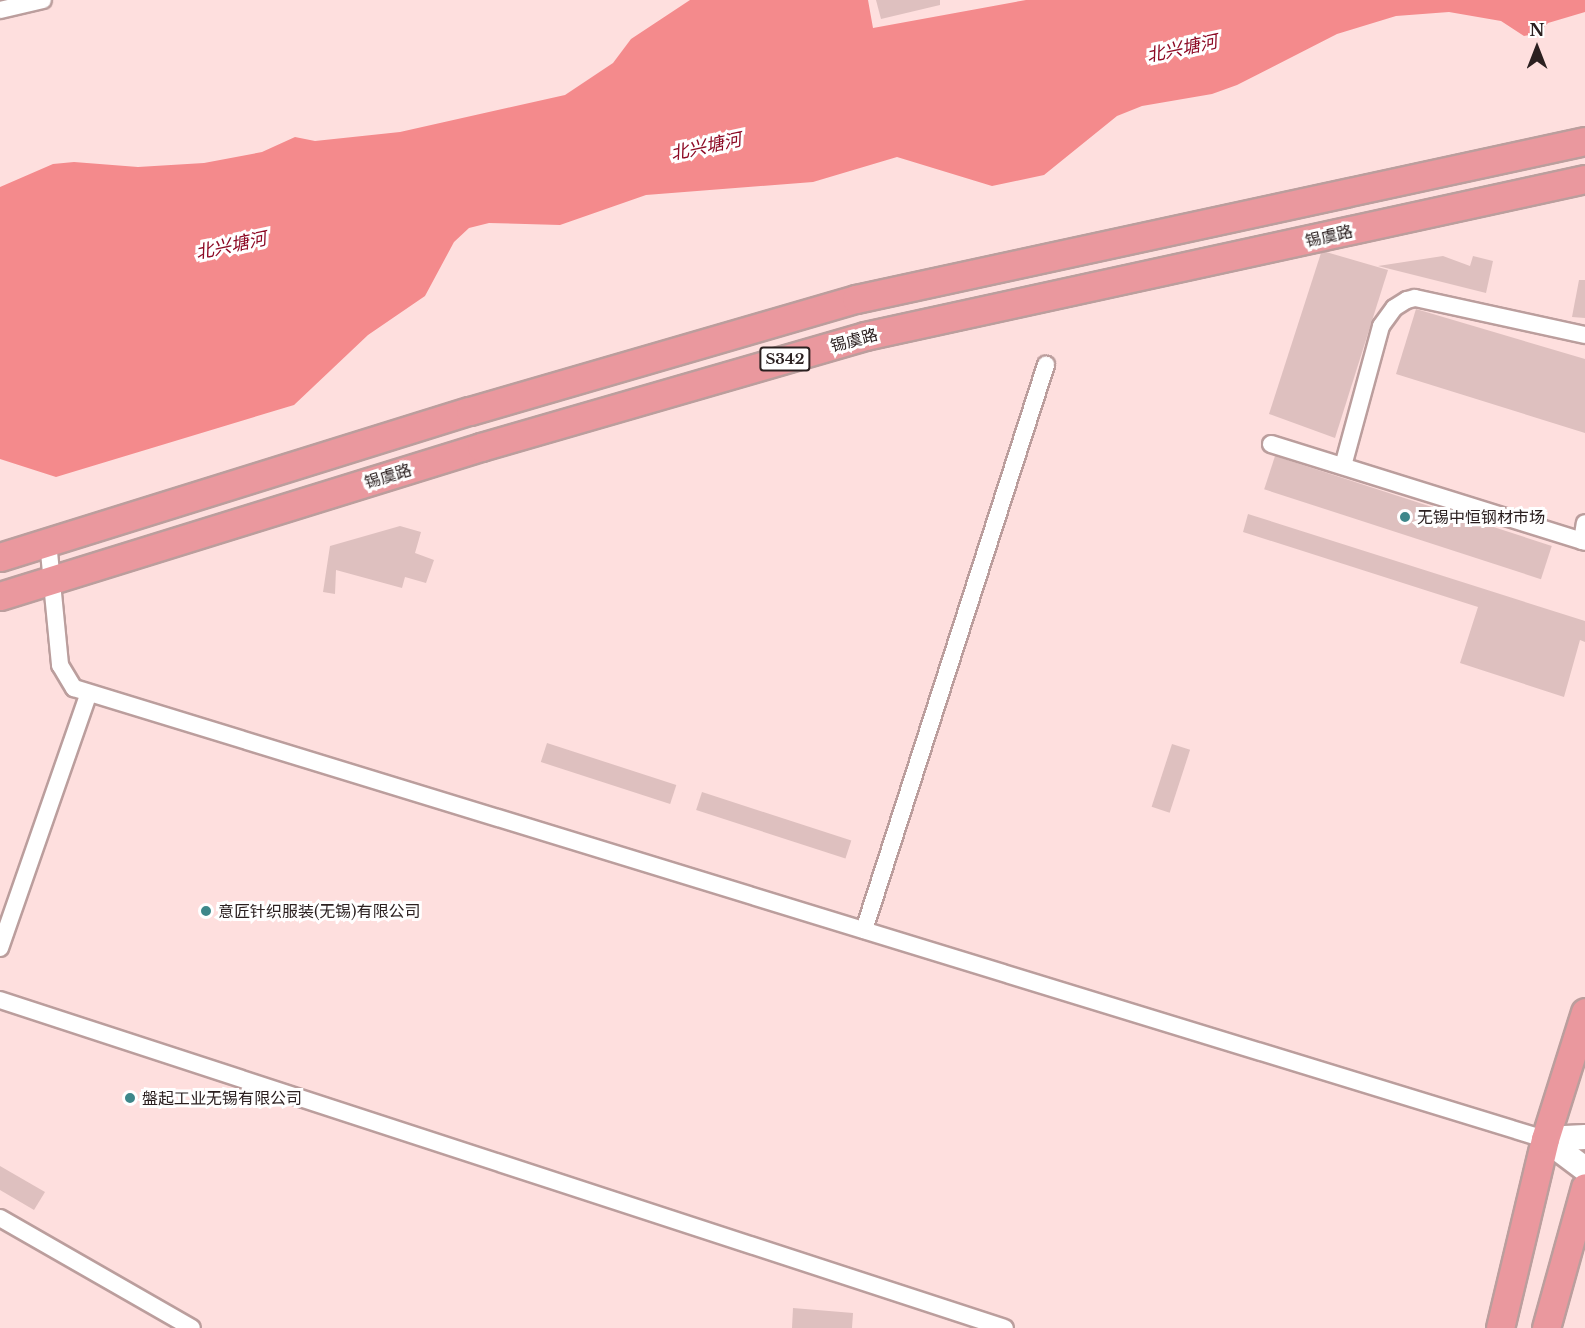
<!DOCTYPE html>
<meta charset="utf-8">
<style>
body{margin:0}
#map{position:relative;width:1585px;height:1328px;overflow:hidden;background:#fedfde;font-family:"Libre Baskerville","Noto Sans SC",serif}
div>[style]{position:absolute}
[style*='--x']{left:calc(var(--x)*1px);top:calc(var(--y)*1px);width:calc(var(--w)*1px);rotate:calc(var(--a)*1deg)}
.water>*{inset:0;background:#f48a8c}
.building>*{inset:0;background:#dec0bf;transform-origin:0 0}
.roads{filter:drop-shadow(2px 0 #bb9e9d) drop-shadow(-2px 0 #bb9e9d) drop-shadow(0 2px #bb9e9d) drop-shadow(0 -2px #bb9e9d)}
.street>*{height:16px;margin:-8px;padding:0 8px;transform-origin:8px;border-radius:8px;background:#fff}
.secondary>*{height:24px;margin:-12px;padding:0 12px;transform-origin:12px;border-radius:12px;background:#fff}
.primary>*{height:27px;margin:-13.5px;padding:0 13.5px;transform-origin:13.5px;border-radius:13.5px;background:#ea989e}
.dots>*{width:16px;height:16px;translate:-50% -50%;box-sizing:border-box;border:3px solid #fff;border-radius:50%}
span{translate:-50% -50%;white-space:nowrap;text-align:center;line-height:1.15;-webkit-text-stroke:6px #fff;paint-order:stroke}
.shield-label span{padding:2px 4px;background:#fff;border:2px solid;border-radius:4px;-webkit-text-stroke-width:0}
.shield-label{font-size:15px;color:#2b2020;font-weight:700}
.street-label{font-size:16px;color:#2b2020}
.poi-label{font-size:16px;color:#2b2020}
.left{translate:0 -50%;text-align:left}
.water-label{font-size:18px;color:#8d0a25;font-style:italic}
.north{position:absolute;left:1507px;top:18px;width:60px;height:60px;-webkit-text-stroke:4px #fff;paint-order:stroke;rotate:0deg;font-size:16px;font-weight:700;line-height:24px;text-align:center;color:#2b2020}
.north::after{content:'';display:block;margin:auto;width:21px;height:27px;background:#2b2020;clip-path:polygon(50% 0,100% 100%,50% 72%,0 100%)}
</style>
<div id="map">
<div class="water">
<div style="clip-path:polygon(690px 0,868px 0,873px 28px,1026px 0,1585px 0,1585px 12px,1548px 23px,1539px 33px,1524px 36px,1501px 21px,1449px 12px,1396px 16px,1337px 34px,1237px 85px,1212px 94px,1142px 106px,1117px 116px,1044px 175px,992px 186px,897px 157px,813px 182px,646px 195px,560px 225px,489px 223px,469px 228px,454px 242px,425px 296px,368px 335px,294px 405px,56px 477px,0 459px,0 187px,53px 164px,74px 162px,138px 167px,204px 163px,262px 152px,295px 137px,315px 141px,400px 132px,565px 95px,613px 63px,631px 39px)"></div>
</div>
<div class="building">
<div style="clip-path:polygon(876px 0,940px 0,940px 5px,881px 19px)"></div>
<div style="clip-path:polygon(1326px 252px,1388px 270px,1335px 438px,1269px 414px,1321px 253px)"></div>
<div style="clip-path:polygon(1443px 256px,1470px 266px,1473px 256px,1493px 261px,1486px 293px,1378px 266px)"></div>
<div style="clip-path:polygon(1579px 280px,1585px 280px,1585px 318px,1572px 317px)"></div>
<div style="clip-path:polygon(1416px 309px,1585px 359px,1585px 433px,1396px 374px)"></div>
<div style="left:1275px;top:456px;width:291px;height:35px;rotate:18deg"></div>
<div style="clip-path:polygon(1248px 514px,1585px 621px,1585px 642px,1580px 640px,1564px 697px,1460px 663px,1478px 607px,1243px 532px)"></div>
<div style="clip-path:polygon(400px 526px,421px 532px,415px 553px,434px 560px,426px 583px,405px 577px,402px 588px,336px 570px,335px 594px,323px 592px,330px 546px)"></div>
<div style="left:547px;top:743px;width:136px;height:20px;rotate:18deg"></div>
<div style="left:1172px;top:744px;width:19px;height:66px;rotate:18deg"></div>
<div style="left:702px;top:792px;width:157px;height:19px;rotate:18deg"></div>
<div style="clip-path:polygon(0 1166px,45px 1192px,34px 1210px,0 1190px)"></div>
<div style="clip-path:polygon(793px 1308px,853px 1313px,852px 1328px,792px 1328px)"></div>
</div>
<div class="roads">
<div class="street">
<div style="--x:0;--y:10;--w:44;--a:-13.1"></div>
<div style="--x:1271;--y:444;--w:329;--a:17.3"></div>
<div style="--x:1343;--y:466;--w:145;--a:-74.8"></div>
<div style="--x:1381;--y:326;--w:22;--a:-54"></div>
<div style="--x:1394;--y:308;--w:15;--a:-32"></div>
<div style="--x:1407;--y:300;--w:8;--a:-14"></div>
<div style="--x:1415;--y:298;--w:174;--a:12.3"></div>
<div style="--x:1582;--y:541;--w:18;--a:-81"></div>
<div style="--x:48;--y:542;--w:124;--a:84.4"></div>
<div style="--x:60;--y:665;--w:27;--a:59"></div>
<div style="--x:74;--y:688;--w:1539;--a:17.05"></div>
<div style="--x:864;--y:930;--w:594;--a:-72.15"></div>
<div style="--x:0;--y:948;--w:270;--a:-70.8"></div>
<div style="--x:0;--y:1000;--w:1057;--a:18.08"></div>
<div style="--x:0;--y:1218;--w:221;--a:29.8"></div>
</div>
<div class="secondary">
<div style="--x:1545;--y:1139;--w:50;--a:36.9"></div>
<div style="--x:1545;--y:1139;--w:40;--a:-2.9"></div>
</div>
<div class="primary">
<div style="--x:0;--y:557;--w:492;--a:-17.3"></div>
<div style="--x:470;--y:411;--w:402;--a:-16.2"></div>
<div style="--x:856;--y:299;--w:746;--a:-12.23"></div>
<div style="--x:0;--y:596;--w:504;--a:-17.21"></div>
<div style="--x:481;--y:447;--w:400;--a:-16.1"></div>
<div style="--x:865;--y:336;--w:737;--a:-12.3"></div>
<div style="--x:1500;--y:1328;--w:194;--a:-76.6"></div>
<div style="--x:1545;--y:1139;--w:133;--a:-72.5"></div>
<div style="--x:1546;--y:1328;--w:146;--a:-74.5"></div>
</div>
</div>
<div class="dots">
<div style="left:1405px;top:517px;background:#3e878a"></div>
<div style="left:206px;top:911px;background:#3e878a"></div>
<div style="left:130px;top:1098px;background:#3e878a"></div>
</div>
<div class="shield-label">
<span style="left:785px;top:359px">S342</span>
</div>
<div class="street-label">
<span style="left:1329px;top:236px;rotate:-13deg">锡虞路</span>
<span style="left:854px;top:340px;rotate:-15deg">锡虞路</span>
<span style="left:388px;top:476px;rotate:-17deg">锡虞路</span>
</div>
<div class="poi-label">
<span class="left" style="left:1417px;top:517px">无锡中恒钢材市场</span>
<span class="left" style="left:218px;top:911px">意匠针织服装(无锡)有限公司</span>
<span class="left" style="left:142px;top:1098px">盤起工业无锡有限公司</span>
</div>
<div class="water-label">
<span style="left:1182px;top:49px;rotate:-12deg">北兴塘河</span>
<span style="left:706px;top:147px;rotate:-12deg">北兴塘河</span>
<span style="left:231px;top:246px;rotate:-12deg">北兴塘河</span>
</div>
<div class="north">N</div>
</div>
